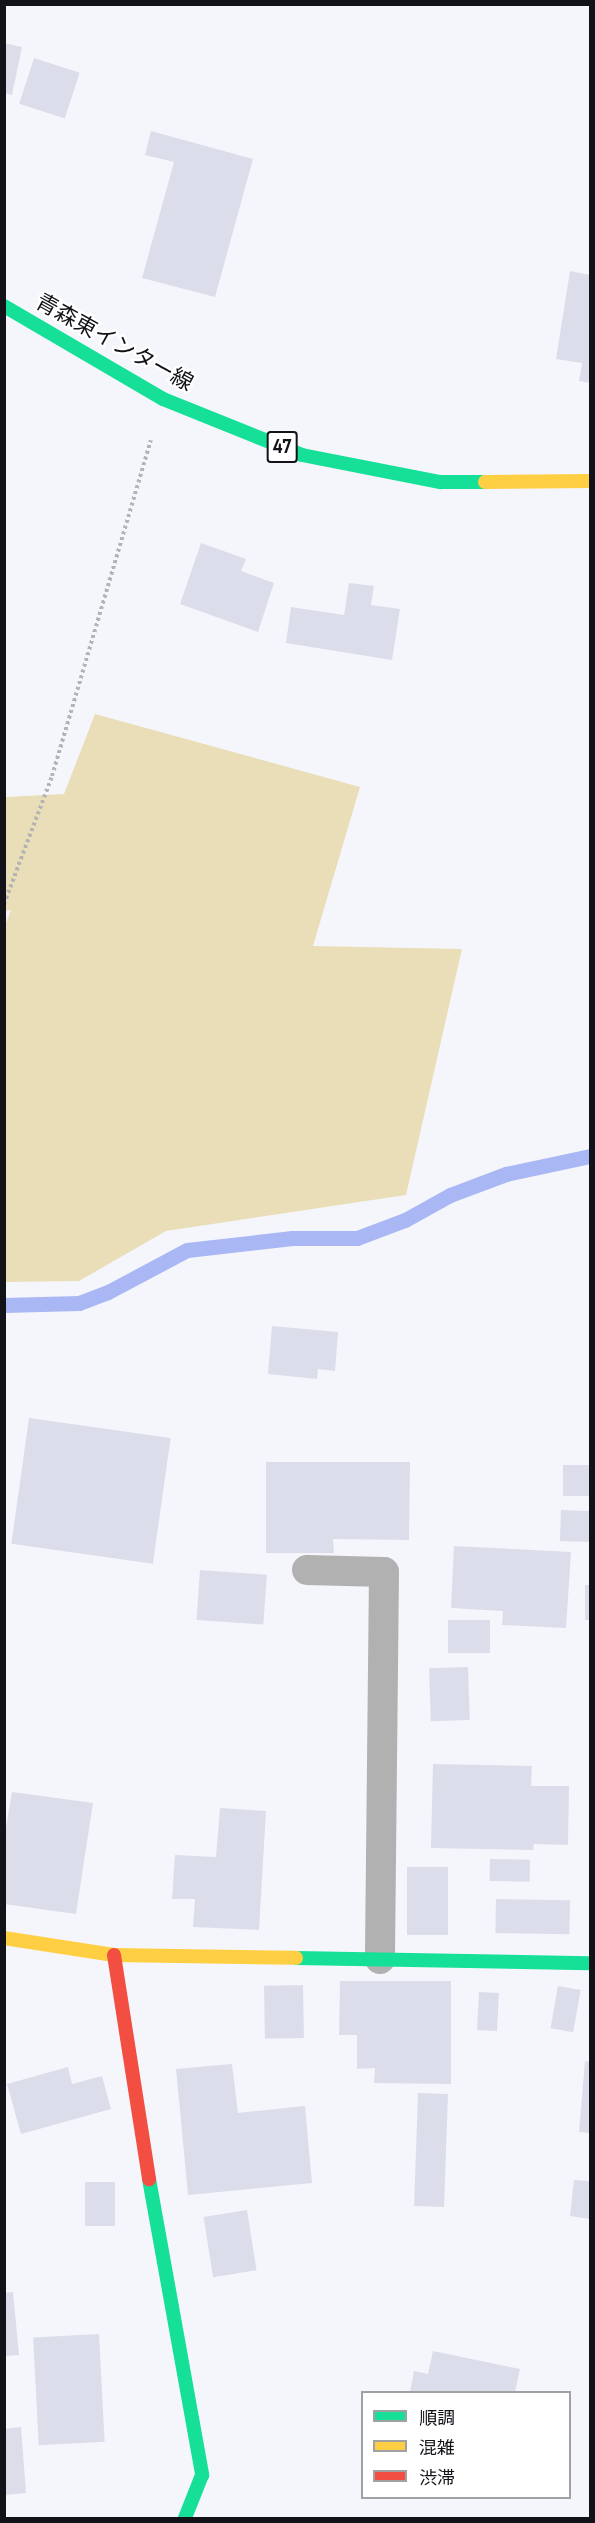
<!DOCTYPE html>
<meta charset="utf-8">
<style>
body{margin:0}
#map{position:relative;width:595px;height:2523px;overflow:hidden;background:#f5f6fb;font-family:"Sofia Sans Condensed","Noto Sans JP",sans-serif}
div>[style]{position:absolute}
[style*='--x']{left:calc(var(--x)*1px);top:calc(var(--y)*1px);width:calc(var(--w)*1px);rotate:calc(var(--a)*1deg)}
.green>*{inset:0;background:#e9deb7}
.stream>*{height:15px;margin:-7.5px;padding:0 7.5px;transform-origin:7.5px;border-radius:7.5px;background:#a9b8f4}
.building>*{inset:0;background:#dbdeea;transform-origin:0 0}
.path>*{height:4px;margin-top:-2px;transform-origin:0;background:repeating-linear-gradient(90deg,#b4b4b4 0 3px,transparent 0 6px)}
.lane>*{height:30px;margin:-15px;padding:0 15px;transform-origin:15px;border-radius:15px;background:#b2b1b1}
.fast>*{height:14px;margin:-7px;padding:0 7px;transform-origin:7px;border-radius:7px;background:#16e098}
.slow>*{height:14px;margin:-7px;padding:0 7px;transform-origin:7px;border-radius:7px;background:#ffcf43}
.jam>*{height:14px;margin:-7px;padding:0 7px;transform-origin:7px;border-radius:7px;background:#f24e42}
span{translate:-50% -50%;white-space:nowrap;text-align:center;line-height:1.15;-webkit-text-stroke:4.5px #fff;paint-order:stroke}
.shield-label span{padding:2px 4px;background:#fff;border:2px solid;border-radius:4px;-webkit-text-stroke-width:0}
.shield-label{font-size:21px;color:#111319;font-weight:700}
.street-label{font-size:22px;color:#111319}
.frame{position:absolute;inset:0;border:6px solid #111319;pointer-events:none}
.legend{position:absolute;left:361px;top:2391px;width:210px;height:108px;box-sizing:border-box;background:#fff;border:2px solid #a0a1a3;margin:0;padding:8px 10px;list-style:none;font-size:18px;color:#111319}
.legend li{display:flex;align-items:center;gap:12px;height:30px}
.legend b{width:30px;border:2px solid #a0a1a3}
</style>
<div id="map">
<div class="green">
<div style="clip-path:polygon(95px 714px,360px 787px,313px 946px,462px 949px,406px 1195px,166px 1231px,79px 1281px,5px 1282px,4px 928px,11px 910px,5px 911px,5px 797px,64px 794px)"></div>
</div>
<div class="stream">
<div style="--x:4;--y:1305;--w:75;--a:-1.5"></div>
<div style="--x:79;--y:1303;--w:31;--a:-21"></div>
<div style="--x:108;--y:1292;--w:89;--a:-28"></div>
<div style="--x:187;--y:1250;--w:106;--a:-6.5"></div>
<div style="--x:292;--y:1238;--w:65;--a:0"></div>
<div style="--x:357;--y:1238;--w:51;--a:-20.6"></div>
<div style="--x:405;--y:1220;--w:51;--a:-29.1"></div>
<div style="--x:450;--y:1195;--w:60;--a:-20.6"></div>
<div style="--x:506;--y:1174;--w:86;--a:-12.1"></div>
</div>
<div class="building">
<div style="clip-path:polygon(4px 43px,22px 47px,12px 95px,4px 93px)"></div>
<div style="left:34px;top:58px;width:48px;height:48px;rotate:18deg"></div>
<div style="clip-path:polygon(151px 131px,253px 159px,215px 297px,142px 278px,174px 162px,145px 155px)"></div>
<div style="clip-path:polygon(570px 271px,590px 275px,590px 383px,579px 381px,582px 363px,556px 359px)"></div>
<div style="clip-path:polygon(201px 543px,246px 559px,241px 571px,274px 583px,258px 632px,180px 604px)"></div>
<div style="clip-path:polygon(349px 583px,374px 586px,371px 605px,400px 609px,392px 660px,286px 643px,291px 607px,344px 615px)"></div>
<div style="clip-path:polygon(272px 1326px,338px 1332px,335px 1371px,318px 1369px,317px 1379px,268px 1374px)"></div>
<div style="left:29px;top:1418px;width:143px;height:127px;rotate:8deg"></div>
<div style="clip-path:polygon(266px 1462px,410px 1462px,409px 1540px,333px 1539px,334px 1553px,266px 1553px)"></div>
<div style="left:563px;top:1465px;width:27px;height:31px"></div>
<div style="left:561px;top:1510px;width:29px;height:31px;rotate:2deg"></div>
<div style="clip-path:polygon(454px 1546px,571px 1552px,566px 1628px,502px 1625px,503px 1611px,451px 1608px)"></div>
<div style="left:200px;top:1570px;width:67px;height:50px;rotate:4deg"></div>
<div style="left:585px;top:1585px;width:5px;height:35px"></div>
<div style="left:448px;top:1620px;width:42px;height:33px"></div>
<div style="left:468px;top:1667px;width:53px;height:39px;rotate:88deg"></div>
<div style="clip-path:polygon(433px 1764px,532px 1766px,531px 1786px,569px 1786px,568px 1845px,534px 1844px,533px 1850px,431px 1848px)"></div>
<div style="clip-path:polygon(12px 1792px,93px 1803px,76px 1914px,4px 1904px,4px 1839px)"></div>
<div style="clip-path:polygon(220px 1808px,266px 1811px,259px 1930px,193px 1927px,195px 1899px,172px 1899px,175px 1855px,216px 1857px)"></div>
<div style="left:490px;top:1859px;width:40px;height:22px;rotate:1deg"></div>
<div style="left:407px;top:1867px;width:41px;height:68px"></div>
<div style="left:496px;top:1899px;width:74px;height:34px;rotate:1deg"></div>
<div style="clip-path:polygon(340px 1981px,451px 1981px,451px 2084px,374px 2083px,375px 2068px,357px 2069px,357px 2035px,339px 2035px)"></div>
<div style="left:303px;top:1985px;width:53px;height:39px;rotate:89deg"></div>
<div style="left:558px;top:1986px;width:23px;height:43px;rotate:10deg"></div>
<div style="left:479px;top:1992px;width:20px;height:38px;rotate:3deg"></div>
<div style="clip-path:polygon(585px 2061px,590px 2062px,590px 2133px,579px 2132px)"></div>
<div style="clip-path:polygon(232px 2064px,238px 2113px,305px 2106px,312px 2183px,188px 2195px,176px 2069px)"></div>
<div style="clip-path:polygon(68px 2067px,72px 2084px,102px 2076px,111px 2109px,21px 2134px,7px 2084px)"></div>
<div style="left:418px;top:2093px;width:30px;height:113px;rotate:2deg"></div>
<div style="clip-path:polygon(574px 2180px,590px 2181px,590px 2219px,570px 2216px)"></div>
<div style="left:85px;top:2182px;width:30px;height:44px"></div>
<div style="left:247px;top:2210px;width:61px;height:44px;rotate:81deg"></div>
<div style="clip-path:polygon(13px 2292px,19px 2355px,4px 2356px,4px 2293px)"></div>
<div style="left:99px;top:2334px;width:108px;height:66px;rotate:87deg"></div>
<div style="clip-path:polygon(433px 2351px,520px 2369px,515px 2392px,410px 2392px,414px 2371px,428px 2374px)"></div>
<div style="clip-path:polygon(21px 2427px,26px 2493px,4px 2495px,4px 2429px)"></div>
</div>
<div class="path">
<div style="--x:4;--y:904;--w:137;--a:-69.4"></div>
<div style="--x:52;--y:776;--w:350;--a:-73.6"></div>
</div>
<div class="lane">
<div style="--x:307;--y:1570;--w:77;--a:1.5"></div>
<div style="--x:384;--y:1572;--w:387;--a:90.6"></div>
</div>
<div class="fast">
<div style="--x:4;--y:306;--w:184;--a:30.3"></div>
<div style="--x:163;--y:399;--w:150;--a:21.9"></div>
<div style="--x:302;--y:455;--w:141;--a:11.1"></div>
<div style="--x:440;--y:482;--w:45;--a:0"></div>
<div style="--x:296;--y:1958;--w:294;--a:1"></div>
<div style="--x:149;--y:2179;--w:301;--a:79.8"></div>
<div style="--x:202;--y:2475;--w:46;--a:111.6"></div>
</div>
<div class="slow">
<div style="--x:485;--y:482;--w:105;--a:-0.5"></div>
<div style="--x:4;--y:1938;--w:111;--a:8.8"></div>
<div style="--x:114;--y:1955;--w:182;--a:0.9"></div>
</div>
<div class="jam">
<div style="--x:114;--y:1955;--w:227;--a:81.1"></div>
</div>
<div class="shield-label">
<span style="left:282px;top:447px">47</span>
</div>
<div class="street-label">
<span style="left:114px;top:343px;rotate:29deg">青森東インター線</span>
</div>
<div class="frame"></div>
<ul class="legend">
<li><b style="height:8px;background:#16e098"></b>順調</li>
<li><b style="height:8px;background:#ffcf43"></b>混雑</li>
<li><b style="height:8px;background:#f24e42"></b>渋滞</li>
</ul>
</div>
